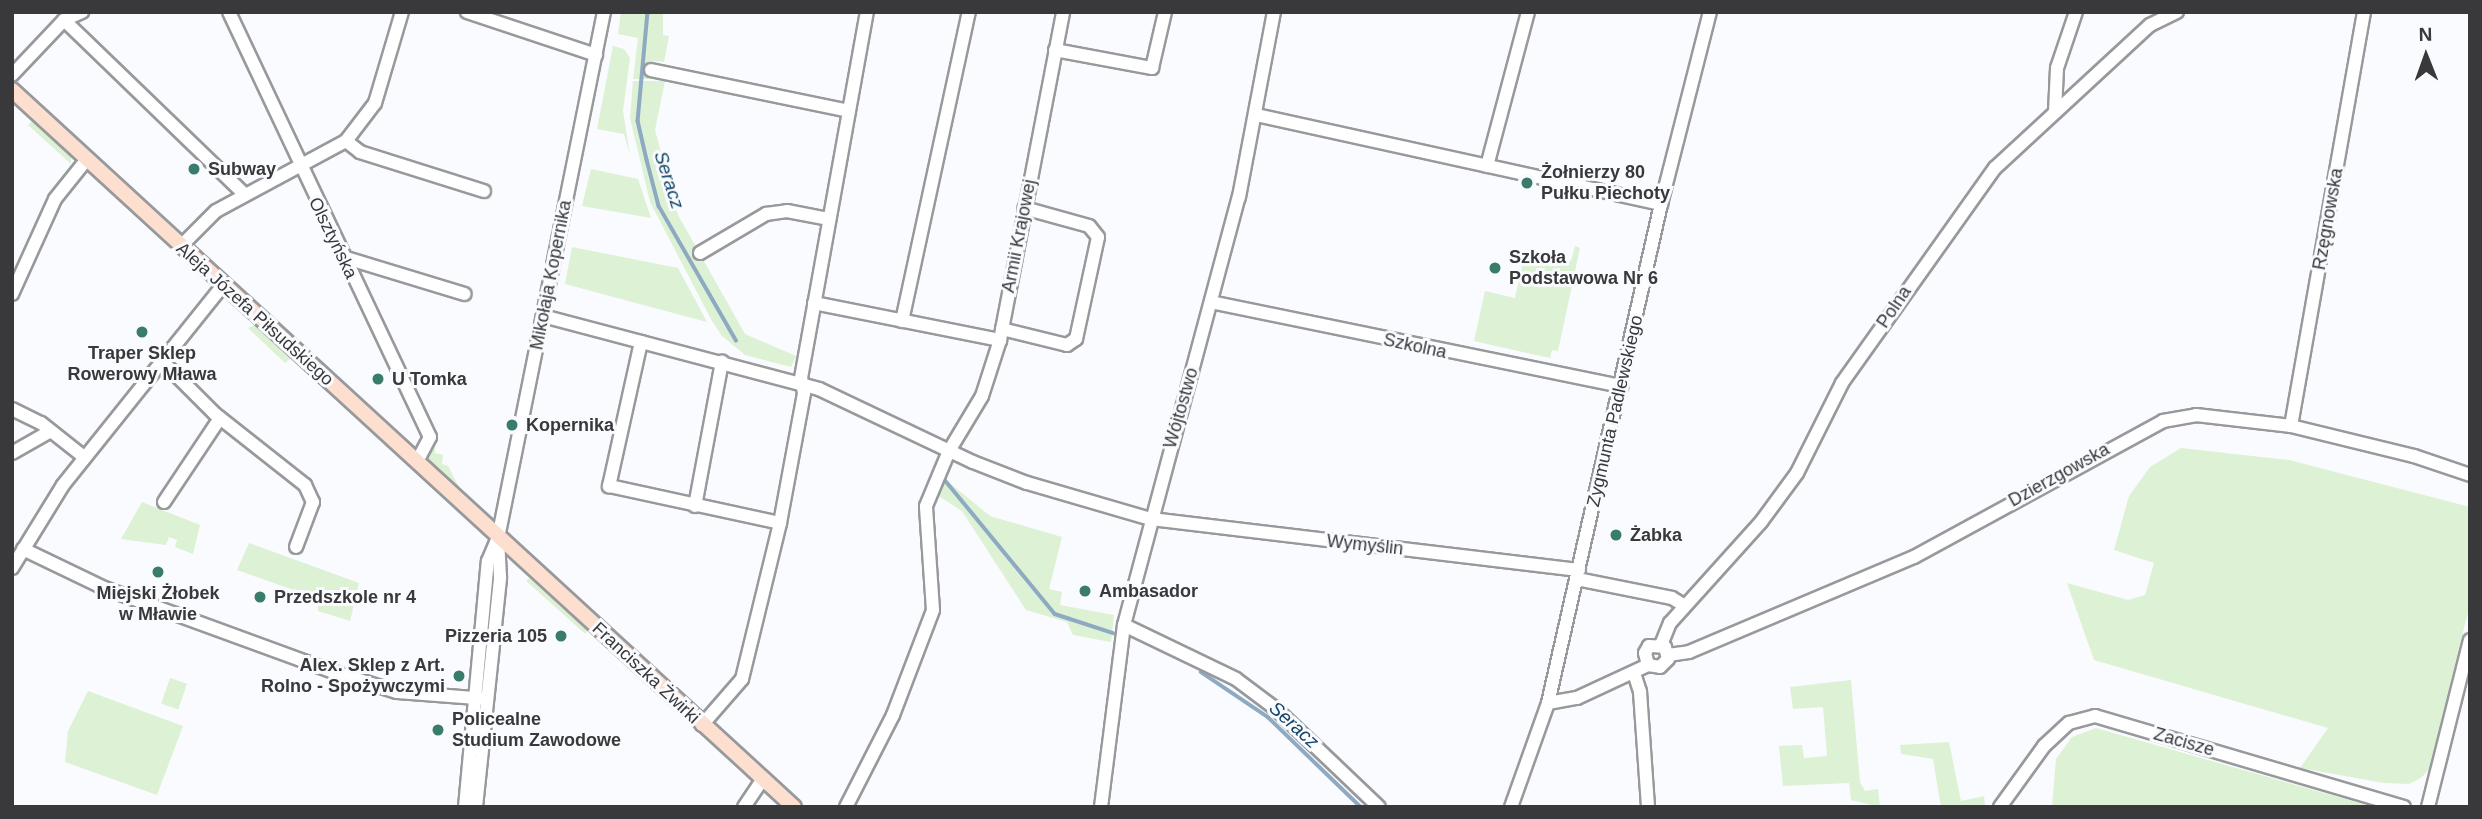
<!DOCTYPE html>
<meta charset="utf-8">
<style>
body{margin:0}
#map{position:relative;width:2482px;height:819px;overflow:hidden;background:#f9fbfe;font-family:Arial,sans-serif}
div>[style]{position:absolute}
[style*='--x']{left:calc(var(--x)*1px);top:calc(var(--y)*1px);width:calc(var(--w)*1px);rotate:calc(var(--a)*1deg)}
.green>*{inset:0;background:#ddf1d4;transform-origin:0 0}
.stream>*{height:3.5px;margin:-1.75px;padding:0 1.75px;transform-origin:1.75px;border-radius:1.75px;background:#8daac2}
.roads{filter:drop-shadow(2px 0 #98999c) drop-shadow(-2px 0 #98999c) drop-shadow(0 2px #98999c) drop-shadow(0 -2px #98999c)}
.minor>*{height:12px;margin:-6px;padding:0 6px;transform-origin:6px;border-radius:6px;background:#fff}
.major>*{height:14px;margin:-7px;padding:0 7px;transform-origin:7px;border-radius:7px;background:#fddfcf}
.dots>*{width:19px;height:19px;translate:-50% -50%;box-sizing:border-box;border:4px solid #f9fbfe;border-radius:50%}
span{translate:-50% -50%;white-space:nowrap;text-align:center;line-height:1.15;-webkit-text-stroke:6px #f9fbfe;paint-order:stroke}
.poi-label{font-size:18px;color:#39393b;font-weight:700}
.left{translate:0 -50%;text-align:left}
.right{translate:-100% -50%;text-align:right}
.street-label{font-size:18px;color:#39393b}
.water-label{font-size:19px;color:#154467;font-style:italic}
.frame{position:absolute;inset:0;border:14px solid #39393b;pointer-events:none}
.north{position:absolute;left:2391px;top:21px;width:70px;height:70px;-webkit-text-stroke:5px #f9fbfe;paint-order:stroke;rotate:359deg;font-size:19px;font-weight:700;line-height:28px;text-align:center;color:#39393b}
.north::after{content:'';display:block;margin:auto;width:24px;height:32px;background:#39393b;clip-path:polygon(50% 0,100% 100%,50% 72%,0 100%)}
</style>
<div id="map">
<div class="green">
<div style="clip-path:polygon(621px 12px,663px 12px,663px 35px,669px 36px,664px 62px,653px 61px,651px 76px,658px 79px,633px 79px,638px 38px,618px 34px)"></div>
<div style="clip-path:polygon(613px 46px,624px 49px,630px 58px,623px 111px,630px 155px,624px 134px,597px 129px)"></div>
<div style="clip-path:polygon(633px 81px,665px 81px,655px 130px,678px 215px,745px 334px,796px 356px,791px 367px,745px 355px,722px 336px,712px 321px,650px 202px,630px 118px)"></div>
<div style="clip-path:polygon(34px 119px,71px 155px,71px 164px,28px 125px)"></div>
<div style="clip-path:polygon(591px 169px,638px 179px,651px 218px,582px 206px)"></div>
<div style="clip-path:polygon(1575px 246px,1580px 248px,1558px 351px,1552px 350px,1550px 358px,1474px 341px,1485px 291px,1515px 298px,1525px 252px,1571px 261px)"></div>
<div style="clip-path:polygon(572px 247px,678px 268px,707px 322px,565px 284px)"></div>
<div style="clip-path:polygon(255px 325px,289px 356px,290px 359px,285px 363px,248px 328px)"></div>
<div style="clip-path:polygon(435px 439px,435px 453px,443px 455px,442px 464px,448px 466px,462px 493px,426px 460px)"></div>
<div style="clip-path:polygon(2181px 448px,2289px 460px,2470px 507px,2470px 604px,2429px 769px,2421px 778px,2409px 784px,2384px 783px,2300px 768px,2328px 728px,2094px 660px,2067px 583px,2128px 600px,2145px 595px,2154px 563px,2114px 550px,2129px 496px,2150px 467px)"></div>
<div style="clip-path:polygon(946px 480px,990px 516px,1062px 537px,1049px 589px,1062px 592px,1060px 605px,1114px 615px,1111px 642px,1073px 635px,1067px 622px,1026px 610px,962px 511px,937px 495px)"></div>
<div style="clip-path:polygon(142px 502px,200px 525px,193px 554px,175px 547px,177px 540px,169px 537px,166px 545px,121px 539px)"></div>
<div style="clip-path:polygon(249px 543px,359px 583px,350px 621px,318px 611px,318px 606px,300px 599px,302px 593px,237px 570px)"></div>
<div style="left:529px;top:578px;width:79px;height:4px;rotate:42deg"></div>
<div style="left:170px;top:678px;width:18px;height:27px;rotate:19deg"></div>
<div style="clip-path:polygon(1851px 680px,1860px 782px,1865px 791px,1878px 789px,1880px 807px,1851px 800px,1849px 783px,1783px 786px,1779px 746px,1802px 745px,1804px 758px,1827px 756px,1823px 707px,1793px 709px,1790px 687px)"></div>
<div style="clip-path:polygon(88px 691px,183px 726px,157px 795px,65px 762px,68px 731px)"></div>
<div style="clip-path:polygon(2096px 728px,2373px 807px,2052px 807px,2056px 759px,2072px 737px)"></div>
<div style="clip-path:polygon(1949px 742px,1961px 801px,1984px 796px,1985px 805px,1941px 807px,1933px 759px,1901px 754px,1900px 745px)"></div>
</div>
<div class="stream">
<div style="--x:648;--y:12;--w:109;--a:95.2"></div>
<div style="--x:638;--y:121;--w:40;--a:77"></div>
<div style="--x:647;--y:160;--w:48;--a:75.4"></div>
<div style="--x:659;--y:206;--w:155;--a:60.1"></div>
<div style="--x:945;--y:480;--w:173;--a:50.6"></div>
<div style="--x:1055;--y:614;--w:61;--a:18.1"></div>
<div style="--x:1201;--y:672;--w:81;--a:33.9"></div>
<div style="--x:1268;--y:717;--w:129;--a:44.1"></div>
</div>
<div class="roads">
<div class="minor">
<div style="--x:229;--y:12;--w:470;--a:64.7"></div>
<div style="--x:430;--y:437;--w:27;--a:118"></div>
<div style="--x:467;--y:12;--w:136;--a:18.4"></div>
<div style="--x:64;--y:20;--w:250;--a:44"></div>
<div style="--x:1055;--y:50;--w:99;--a:10.5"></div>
<div style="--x:1152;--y:68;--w:57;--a:-76.9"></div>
<div style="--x:651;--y:70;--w:202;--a:11.7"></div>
<div style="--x:12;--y:75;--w:76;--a:-46.6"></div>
<div style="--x:64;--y:20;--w:20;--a:-24"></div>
<div style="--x:2055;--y:112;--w:44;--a:-87.4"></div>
<div style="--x:2057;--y:68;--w:59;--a:-71.3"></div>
<div style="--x:1256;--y:115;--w:415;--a:12.4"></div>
<div style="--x:346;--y:141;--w:18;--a:38"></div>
<div style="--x:360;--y:152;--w:130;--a:17.5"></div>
<div style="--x:1487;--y:166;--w:159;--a:-75.1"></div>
<div style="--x:181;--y:246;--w:49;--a:-45"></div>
<div style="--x:216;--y:211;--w:148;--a:-28.3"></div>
<div style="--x:346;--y:141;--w:48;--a:-52.7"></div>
<div style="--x:375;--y:103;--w:95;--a:-73.5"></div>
<div style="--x:700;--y:253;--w:77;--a:-30.6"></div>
<div style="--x:766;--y:214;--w:21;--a:-8"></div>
<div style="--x:787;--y:211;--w:43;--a:10.8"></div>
<div style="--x:343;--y:257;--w:127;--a:16.9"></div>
<div style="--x:12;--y:294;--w:104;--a:-65.6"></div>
<div style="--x:55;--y:199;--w:51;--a:-51.3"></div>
<div style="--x:1211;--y:302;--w:419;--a:11.6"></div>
<div style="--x:814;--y:303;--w:190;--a:11.3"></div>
<div style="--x:543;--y:316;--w:285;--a:14.8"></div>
<div style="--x:819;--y:389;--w:170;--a:25.4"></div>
<div style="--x:973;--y:462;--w:58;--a:21.3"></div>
<div style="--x:1027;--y:483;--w:129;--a:16.2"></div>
<div style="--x:1151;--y:519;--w:431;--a:6.8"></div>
<div style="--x:902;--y:321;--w:316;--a:-77.8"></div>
<div style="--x:1002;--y:329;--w:67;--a:13.8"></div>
<div style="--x:1067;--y:345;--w:11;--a:-34"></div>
<div style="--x:1076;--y:339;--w:104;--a:-77.8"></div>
<div style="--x:1098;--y:237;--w:14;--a:-129"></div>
<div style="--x:1089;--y:226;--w:67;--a:-164.5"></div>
<div style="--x:641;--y:342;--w:148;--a:102.5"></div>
<div style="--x:609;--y:486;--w:175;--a:12.2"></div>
<div style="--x:162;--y:361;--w:75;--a:45"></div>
<div style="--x:215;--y:414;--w:115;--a:38.3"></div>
<div style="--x:305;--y:485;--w:19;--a:65"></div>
<div style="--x:313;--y:502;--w:48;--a:110.7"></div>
<div style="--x:12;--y:409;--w:32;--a:26"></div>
<div style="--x:41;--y:423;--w:55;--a:38.3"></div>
<div style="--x:2291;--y:426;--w:420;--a:-80"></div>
<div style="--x:12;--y:453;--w:43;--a:-29.6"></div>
<div style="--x:164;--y:502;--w:101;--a:-56.3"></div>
<div style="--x:695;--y:506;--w:147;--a:-79.4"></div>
<div style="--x:23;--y:549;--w:90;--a:25.7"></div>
<div style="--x:104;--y:588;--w:242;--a:20.1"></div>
<div style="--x:331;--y:671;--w:69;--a:17.7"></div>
<div style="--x:397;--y:692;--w:90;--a:4.4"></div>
<div style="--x:12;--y:568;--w:97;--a:-58.4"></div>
<div style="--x:63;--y:485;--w:256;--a:-51.3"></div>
<div style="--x:1577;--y:579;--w:97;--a:11.3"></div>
<div style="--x:1672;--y:598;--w:15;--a:32"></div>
<div style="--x:1124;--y:625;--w:124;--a:25.7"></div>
<div style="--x:1236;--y:679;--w:50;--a:36.9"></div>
<div style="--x:1276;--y:709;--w:142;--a:43.6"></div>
<div style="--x:1661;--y:645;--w:24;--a:-68"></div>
<div style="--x:1670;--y:623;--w:136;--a:-48"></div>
<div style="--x:1761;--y:522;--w:61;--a:-53.7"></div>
<div style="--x:1797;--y:473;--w:101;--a:-63.4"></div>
<div style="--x:1842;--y:383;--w:264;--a:-54.6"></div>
<div style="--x:1995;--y:168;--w:211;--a:-42.7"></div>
<div style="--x:2150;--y:25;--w:30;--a:-26"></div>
<div style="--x:1668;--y:655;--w:21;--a:-8"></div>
<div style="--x:1689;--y:652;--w:244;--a:-22.9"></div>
<div style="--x:1914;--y:557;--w:284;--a:-28.6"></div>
<div style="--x:2163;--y:421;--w:34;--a:-10"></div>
<div style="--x:2196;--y:415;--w:96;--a:6.6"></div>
<div style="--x:2291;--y:426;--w:127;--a:13.7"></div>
<div style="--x:2414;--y:456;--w:59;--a:18.7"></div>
<div style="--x:1634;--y:673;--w:20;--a:72"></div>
<div style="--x:1640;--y:692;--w:115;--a:86"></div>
<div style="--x:1548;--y:703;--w:29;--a:-10"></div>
<div style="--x:1577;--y:698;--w:78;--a:-24.9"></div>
<div style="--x:1648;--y:665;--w:12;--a:9"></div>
<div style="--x:1660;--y:667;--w:11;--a:-45"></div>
<div style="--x:1668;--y:659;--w:12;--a:-104"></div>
<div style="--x:1665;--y:647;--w:16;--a:-176"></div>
<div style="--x:1649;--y:646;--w:8;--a:120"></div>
<div style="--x:1645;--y:653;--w:12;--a:76"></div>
<div style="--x:702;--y:725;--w:61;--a:-49"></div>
<div style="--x:742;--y:679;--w:161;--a:-76.3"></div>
<div style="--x:780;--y:523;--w:132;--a:-79.5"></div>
<div style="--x:804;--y:393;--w:15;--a:-101"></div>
<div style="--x:801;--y:378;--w:372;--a:-79.8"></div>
<div style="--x:465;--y:807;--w:247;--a:-84.7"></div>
<div style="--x:488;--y:561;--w:25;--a:-67"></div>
<div style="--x:498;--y:538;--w:537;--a:-78.61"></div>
<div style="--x:476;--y:807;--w:231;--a:-84"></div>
<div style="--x:500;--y:577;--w:35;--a:-93"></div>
<div style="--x:744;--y:807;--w:32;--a:-56"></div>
<div style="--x:846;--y:807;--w:103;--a:-62.9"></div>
<div style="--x:893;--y:715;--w:112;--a:-69.1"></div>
<div style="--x:933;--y:610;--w:104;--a:-93.9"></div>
<div style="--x:926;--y:506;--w:60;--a:-67.3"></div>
<div style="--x:949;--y:451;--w:64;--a:-59"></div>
<div style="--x:982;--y:396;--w:59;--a:-72.2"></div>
<div style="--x:1000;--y:340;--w:334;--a:-79.1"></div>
<div style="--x:1101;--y:807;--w:183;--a:-82.8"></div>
<div style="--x:1124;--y:625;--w:443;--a:-75"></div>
<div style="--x:1239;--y:197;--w:188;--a:-79.3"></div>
<div style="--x:1511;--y:807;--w:110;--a:-70.4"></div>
<div style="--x:1548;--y:703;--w:512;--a:-77.24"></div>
<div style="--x:1661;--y:204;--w:198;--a:-75.7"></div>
<div style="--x:2000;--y:807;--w:75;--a:-54.2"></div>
<div style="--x:2044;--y:746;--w:34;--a:-43"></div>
<div style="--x:2069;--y:723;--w:27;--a:-15"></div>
<div style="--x:2095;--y:716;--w:322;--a:16.4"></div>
<div style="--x:2428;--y:807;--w:172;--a:-75.9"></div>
</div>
<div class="major">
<div style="--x:12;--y:90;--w:1061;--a:42.52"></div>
</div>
</div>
<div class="dots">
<div style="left:194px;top:169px;background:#397c6e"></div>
<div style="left:1527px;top:183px;background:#397c6e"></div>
<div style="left:1495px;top:268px;background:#397c6e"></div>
<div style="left:142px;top:332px;background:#397c6e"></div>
<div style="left:378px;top:379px;background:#397c6e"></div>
<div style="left:512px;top:425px;background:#397c6e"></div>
<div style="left:1616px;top:535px;background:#397c6e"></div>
<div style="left:158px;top:572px;background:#397c6e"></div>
<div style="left:1085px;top:591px;background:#397c6e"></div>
<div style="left:260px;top:597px;background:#397c6e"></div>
<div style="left:561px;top:636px;background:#397c6e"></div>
<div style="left:459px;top:676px;background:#397c6e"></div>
<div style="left:438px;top:730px;background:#397c6e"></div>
</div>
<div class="poi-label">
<span class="left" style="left:208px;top:169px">Subway</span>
<span class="left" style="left:1541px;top:183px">Żołnierzy 80<br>Pułku Piechoty</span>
<span class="left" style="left:1509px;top:268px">Szkoła<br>Podstawowa Nr 6</span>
<span style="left:142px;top:364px">Traper Sklep<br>Rowerowy Mława</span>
<span class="left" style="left:392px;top:379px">U Tomka</span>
<span class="left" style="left:526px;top:425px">Kopernika</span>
<span class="left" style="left:1630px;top:535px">Żabka</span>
<span class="left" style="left:1099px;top:591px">Ambasador</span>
<span style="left:158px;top:604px">Miejski Żłobek<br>w Mławie</span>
<span class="left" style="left:274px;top:597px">Przedszkole nr 4</span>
<span class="right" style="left:547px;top:636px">Pizzeria 105</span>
<span class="right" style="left:445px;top:676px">Alex. Sklep z Art.<br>Rolno - Spożywczymi</span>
<span class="left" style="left:452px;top:730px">Policealne<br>Studium Zawodowe</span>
</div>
<div class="street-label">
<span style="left:2328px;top:219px;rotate:-80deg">Rzęgnowska</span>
<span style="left:1019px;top:236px;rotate:-79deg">Armii Krajowej</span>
<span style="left:333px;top:238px;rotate:64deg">Olsztyńska</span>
<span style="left:551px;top:275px;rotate:-79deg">Mikołaja Kopernika</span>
<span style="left:1894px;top:307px;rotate:-56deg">Polna</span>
<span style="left:255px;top:314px;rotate:42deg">Aleja Józefa Piłsudskiego</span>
<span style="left:1415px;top:346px;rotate:12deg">Szkolna</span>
<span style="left:1181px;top:408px;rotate:-74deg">Wójtostwo</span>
<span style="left:1615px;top:411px;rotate:-77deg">Zygmunta Padlewskiego</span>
<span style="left:2059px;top:475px;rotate:-29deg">Dzierzgowska</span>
<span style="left:1365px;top:545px;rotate:6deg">Wymyślin</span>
<span style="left:646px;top:673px;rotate:43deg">Franciszka Żwirki</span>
<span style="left:2184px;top:742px;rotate:16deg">Zacisze</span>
</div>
<div class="water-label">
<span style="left:669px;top:180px;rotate:72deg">Seracz</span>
<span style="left:1294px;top:725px;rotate:42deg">Seracz</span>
</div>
<div class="frame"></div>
<div class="north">N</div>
</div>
